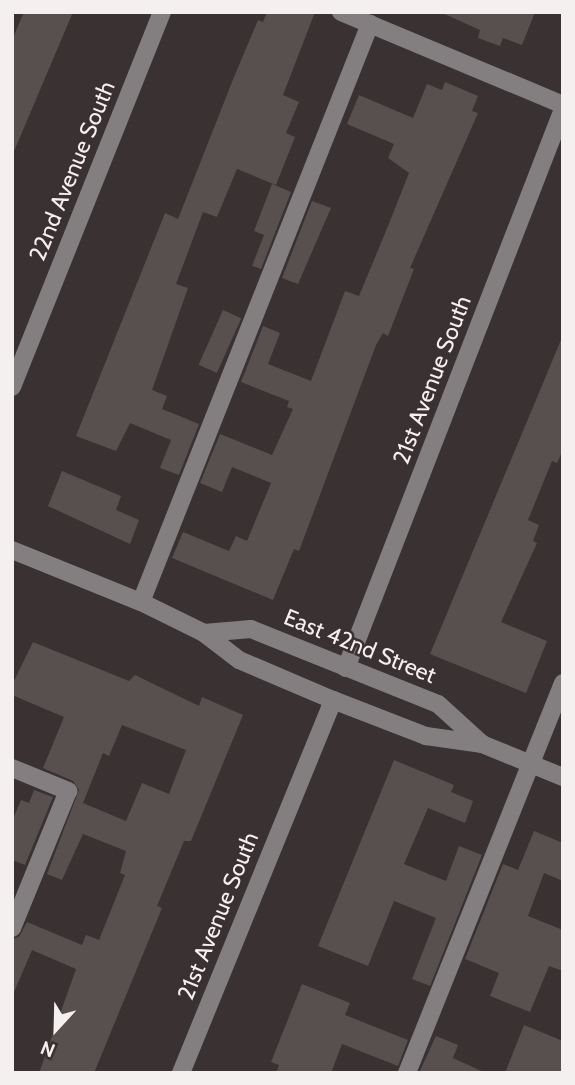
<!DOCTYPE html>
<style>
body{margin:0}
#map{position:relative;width:575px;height:1085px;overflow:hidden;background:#393132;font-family:Cabin,sans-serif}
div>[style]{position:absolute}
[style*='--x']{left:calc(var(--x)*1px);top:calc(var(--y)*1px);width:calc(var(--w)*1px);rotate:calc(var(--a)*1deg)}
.building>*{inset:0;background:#58504e;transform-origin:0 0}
.minor>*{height:18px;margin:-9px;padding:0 9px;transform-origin:9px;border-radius:9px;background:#837f80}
span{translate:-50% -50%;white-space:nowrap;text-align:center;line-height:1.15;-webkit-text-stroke:5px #393132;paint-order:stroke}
.street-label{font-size:23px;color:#f5f0f0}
.frame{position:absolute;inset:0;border:14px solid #f5f0f0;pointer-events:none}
.north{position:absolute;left:21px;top:994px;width:70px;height:70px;-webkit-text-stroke:5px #393132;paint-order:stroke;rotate:202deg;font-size:19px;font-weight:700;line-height:28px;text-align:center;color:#f5f0f0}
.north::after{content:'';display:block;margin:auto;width:24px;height:32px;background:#f5f0f0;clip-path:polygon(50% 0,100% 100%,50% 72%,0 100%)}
</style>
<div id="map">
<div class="building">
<div style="clip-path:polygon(24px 12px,73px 12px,12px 156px,12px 40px)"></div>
<div style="clip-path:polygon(267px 12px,315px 12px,283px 95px,299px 102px,286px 133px,295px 137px,276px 185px,237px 169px,217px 217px,203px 212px,176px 284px,188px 288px,152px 390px,167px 396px,162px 409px,199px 424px,179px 475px,160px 468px,171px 440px,130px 423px,116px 451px,76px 436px,165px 213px,178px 219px,234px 77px,258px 20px,263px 22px)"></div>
<div style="clip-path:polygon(440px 12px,535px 12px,522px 45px,503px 38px,500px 46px,478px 38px,480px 30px)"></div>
<div style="clip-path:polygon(445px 82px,478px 96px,472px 111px,478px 113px,410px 268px,414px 269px,388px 336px,383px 333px,376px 345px,299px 551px,294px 549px,273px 600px,172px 558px,183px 532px,229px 551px,236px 536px,247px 541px,271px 483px,232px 467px,222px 492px,200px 483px,220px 434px,272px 455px,293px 409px,287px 407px,289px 401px,241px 382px,263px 326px,280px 333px,268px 364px,311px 381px,345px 291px,359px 296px,388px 226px,409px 173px,388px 158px,394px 144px,347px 124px,359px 95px,413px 118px,427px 84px,442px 90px)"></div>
<div style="clip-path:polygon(272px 184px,291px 192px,261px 269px,252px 266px,264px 235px,254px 231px)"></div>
<div style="clip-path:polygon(312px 201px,331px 208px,298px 284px,282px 278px)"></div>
<div style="left:223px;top:310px;width:20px;height:60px;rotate:24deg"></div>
<div style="clip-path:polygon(563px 335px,563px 450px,557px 463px,552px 461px,528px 520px,539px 525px,533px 541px,537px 543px,501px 622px,547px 641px,526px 693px,430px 654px)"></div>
<div style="clip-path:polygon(62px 471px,121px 496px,116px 510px,139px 520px,130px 544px,48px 506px)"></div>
<div style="clip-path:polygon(evenodd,33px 642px,129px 681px,135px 675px,199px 706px,202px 697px,243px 715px,191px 841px,184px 841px,157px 906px,162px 908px,94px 1073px,39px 1073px,76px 969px,32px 950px,12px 997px,12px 939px,19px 937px,27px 922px,82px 945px,86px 935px,99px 940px,125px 875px,120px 873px,126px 851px,83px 834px,62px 880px,47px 874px,79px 790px,73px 781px,43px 768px,64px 717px,12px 695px,12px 685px,33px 642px,122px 725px,186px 750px,169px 794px,142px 783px,126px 821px,83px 803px,103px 753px,109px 756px,122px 725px)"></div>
<div style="clip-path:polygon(394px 760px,454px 785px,451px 792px,473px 801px,465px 823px,428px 808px,404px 864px,446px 881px,459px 846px,482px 855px,430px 986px,412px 979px,436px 918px,394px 901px,368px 966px,318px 946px)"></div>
<div style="clip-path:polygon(34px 790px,53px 797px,25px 865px,12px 860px,12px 821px,21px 800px,29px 803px)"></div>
<div style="clip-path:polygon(534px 831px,563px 843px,563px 881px,544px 873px,528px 916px,563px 930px,563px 971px,549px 966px,530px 1012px,490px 996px,499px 973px,465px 959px,503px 864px,518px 870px)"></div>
<div style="clip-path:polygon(302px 984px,350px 1003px,345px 1015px,408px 1040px,398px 1066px,342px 1044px,331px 1073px,276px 1073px,279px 1065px,271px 1062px)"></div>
<div style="clip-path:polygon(524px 1025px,563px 1041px,563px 1073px,505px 1073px)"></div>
<div style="clip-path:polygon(436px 1036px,458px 1045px,453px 1058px,486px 1073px,419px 1073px)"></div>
</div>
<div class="minor">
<div style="--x:341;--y:12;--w:241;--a:22.7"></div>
<div style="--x:12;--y:387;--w:404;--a:-68.2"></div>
<div style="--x:12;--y:550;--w:139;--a:22"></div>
<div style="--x:141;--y:602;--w:70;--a:26.2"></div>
<div style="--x:204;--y:633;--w:44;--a:37.6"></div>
<div style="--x:239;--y:660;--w:102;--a:23.1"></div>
<div style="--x:333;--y:700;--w:100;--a:21.2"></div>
<div style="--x:426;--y:736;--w:57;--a:8.1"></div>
<div style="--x:482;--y:744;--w:87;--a:22.2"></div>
<div style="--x:141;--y:602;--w:622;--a:-68.39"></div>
<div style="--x:204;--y:633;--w:47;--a:-4.9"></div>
<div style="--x:251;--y:629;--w:201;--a:21.9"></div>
<div style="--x:438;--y:704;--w:59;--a:42.3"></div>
<div style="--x:346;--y:668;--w:600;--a:-68.78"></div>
<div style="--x:12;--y:768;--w:61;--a:22.3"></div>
<div style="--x:68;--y:791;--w:148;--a:112.2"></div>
<div style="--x:181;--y:1073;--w:403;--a:-67.8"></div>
<div style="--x:407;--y:1073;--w:420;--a:-68.2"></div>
</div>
<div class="street-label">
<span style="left:72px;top:171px;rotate:-68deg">22nd Avenue South</span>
<span style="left:432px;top:380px;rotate:-69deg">21st Avenue South</span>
<span style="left:360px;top:646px;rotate:22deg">East 42nd Street</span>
<span style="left:218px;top:916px;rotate:-68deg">21st Avenue South</span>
</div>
<div class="frame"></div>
<div class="north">N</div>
</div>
